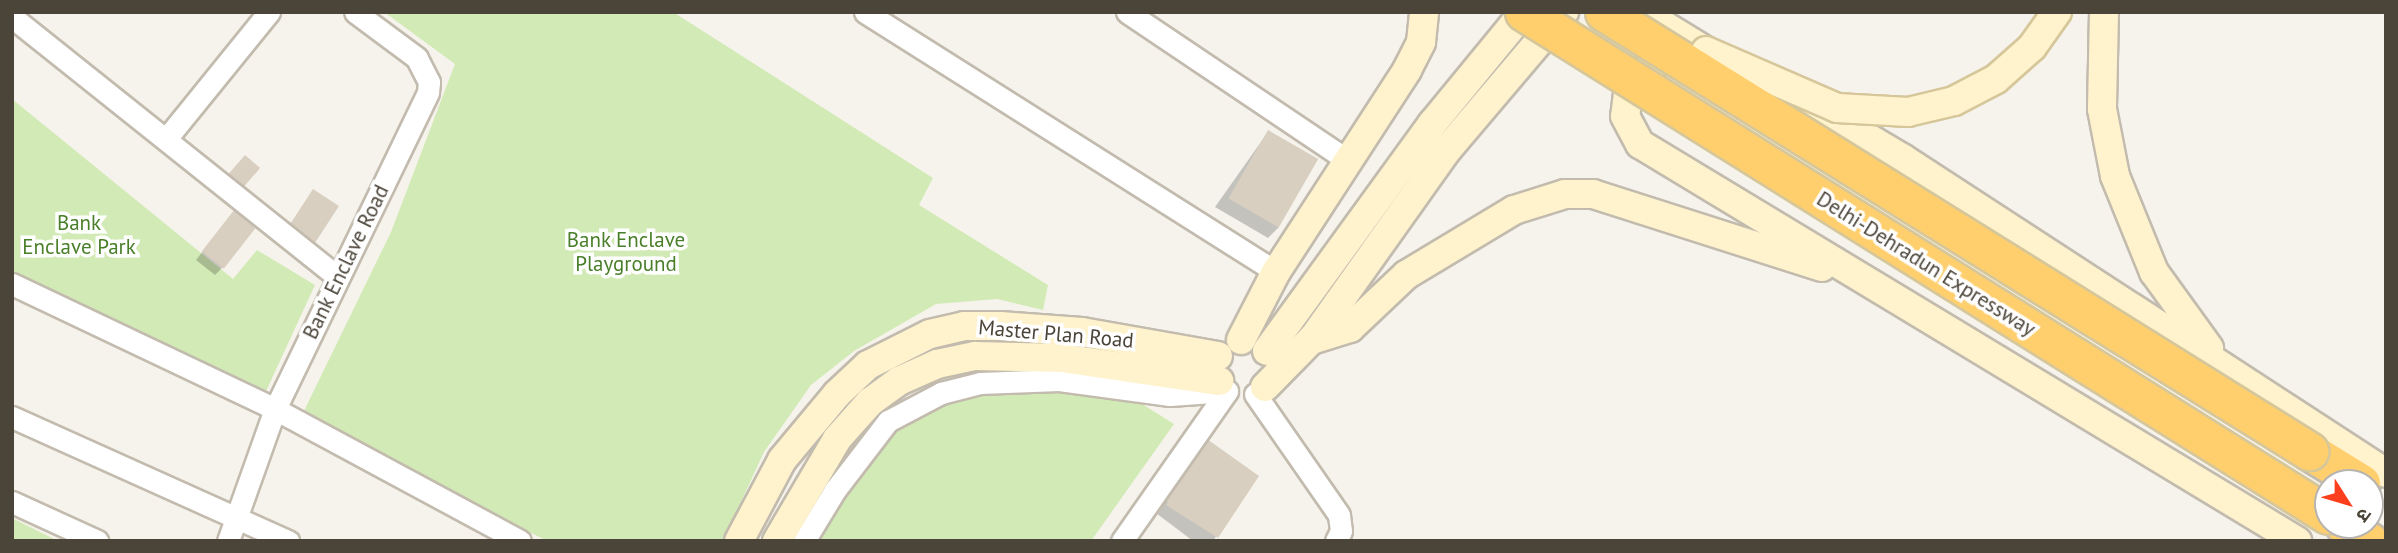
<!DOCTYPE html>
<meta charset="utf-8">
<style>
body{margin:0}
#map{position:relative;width:2398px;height:553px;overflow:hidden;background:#f6f3ec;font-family:"PT Sans","Noto Sans Devanagari",sans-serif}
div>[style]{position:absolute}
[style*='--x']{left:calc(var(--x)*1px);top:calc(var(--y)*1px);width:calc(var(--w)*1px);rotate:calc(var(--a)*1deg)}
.green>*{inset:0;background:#d2eab5}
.shadow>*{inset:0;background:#0003}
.building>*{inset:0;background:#d8cfc1;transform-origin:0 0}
.roads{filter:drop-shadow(2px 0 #c2bbae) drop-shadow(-2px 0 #c2bbae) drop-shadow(0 2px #c2bbae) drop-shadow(0 -2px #c2bbae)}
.street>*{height:21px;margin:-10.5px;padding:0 10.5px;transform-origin:10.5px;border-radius:10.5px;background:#fff}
.secondary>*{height:28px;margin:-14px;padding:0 14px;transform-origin:14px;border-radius:14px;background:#fff3cd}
.highway>*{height:37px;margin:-18.5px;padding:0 18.5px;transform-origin:18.5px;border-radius:18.5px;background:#ffcf6e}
.bridges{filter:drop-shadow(2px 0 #d6c79b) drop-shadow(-2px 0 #d6c79b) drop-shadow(0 2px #d6c79b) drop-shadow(0 -2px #d6c79b)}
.secondary-bridge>*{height:28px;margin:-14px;padding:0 14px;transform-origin:14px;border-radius:14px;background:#fff3cd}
.highway-bridge>*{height:37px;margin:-18.5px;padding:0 18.5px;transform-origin:18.5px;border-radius:18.5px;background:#ffcf6e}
span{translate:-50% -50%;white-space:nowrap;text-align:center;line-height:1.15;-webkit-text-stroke:7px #fff;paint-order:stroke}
.park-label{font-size:21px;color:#4a7f2a}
.street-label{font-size:21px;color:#4b4439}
.frame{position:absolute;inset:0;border:14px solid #4b4439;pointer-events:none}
.north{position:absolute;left:2314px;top:469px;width:70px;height:70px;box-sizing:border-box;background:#fff;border:2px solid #b7b4b0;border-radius:50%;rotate:127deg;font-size:19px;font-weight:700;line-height:28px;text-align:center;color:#4b4439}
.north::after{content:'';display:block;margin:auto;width:24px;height:32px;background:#fc3f1d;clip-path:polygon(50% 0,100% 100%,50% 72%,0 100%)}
</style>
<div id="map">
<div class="green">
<div style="clip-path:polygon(384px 12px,673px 12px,933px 178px,919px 205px,1048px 285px,1043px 310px,997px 299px,936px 304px,854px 351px,811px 385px,764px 452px,723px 541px,547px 541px,302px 415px,391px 232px,455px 64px)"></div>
<div style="clip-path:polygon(12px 99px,233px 279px,257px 250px,315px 285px,261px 402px,12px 272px)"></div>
<div style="clip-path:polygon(1048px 382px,1131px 397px,1174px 424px,1091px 541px,815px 541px,889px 421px,958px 388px)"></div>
<div style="clip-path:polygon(12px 518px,58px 541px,12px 541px)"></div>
</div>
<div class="shadow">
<div style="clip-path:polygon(1268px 132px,1279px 227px,1268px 238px,1215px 207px)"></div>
<div style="clip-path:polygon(231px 215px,222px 268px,215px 275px,196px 260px)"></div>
<div style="clip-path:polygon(1189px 447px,1257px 476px,1213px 541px,1193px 541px,1148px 507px)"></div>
</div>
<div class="building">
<div style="left:1268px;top:130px;width:58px;height:79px;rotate:30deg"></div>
<div style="left:245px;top:155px;width:20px;height:35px;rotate:41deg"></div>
<div style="left:313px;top:189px;width:31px;height:46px;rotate:33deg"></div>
<div style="left:238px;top:205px;width:28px;height:59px;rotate:38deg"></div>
<div style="clip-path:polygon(1200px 434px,1259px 476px,1218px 538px,1166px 505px,1168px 502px,1158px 495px)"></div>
</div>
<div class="roads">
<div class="street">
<div style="--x:865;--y:12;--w:486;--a:32.3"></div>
<div style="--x:1127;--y:12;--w:267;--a:33.9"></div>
<div style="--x:12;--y:17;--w:417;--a:38.6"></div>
<div style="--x:166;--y:139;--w:164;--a:-51"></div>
<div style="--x:12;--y:284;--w:291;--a:25.4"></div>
<div style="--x:275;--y:409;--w:278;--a:28.3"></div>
<div style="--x:1255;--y:394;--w:147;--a:55.2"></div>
<div style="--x:1339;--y:515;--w:16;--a:83"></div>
<div style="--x:1341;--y:531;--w:11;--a:117"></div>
<div style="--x:12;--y:417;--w:303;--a:24.2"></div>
<div style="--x:12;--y:502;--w:94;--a:24.6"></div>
<div style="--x:228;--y:541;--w:140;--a:-70.4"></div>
<div style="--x:275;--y:409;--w:352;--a:-64.2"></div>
<div style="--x:428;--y:92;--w:10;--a:-84"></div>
<div style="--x:429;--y:82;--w:27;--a:-117"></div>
<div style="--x:417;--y:58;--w:77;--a:-143.4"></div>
<div style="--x:804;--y:541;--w:60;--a:-58.7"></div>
<div style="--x:835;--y:490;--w:87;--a:-52.5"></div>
<div style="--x:888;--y:421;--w:60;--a:-27.8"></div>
<div style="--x:941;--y:393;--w:40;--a:-14.4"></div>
<div style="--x:980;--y:383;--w:79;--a:-2.2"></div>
<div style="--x:1059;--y:380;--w:112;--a:7.7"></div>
<div style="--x:1170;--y:395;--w:57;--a:-4"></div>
<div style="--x:1122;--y:541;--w:183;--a:-55"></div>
</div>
<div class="secondary">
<div style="--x:1642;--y:12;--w:75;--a:31.4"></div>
<div style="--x:2104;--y:12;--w:97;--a:91.2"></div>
<div style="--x:2102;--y:109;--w:68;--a:79"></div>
<div style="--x:2115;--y:176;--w:104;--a:67.9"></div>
<div style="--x:2154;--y:272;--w:94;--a:54.1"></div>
<div style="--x:1688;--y:60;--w:14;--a:-168"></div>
<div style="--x:1674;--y:57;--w:22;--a:164"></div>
<div style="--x:1653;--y:63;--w:33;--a:137"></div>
<div style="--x:1629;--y:85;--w:31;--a:97"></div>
<div style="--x:1625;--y:116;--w:32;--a:62"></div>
<div style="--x:1640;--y:144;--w:768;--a:31.14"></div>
<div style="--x:1811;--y:104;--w:106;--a:30.7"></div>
<div style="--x:1902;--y:158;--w:577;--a:33.06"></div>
<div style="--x:1241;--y:340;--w:76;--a:-62.8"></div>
<div style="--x:1276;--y:272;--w:241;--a:-57"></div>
<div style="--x:1407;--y:70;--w:31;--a:-63"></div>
<div style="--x:1421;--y:42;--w:30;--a:-84"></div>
<div style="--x:1311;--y:340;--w:41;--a:-17.1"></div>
<div style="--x:1350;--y:328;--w:77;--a:-43.4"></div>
<div style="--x:1406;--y:275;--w:126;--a:-31"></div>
<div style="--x:1514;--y:210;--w:53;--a:-17.4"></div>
<div style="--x:1565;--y:194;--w:28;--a:0"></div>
<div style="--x:1593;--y:194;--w:240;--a:17.7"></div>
<div style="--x:1267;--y:351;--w:281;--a:-54"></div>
<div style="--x:1432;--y:124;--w:145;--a:-50.6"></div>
<div style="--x:1265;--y:387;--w:70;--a:-45.6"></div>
<div style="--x:1314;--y:337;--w:229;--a:-54.6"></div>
<div style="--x:1447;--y:150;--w:181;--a:-49.7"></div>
<div style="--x:739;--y:541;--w:92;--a:-62"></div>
<div style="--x:782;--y:460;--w:86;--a:-50.2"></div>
<div style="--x:837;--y:394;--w:42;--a:-43.1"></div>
<div style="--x:868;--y:365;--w:69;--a:-26.6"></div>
<div style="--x:930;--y:334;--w:35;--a:-13"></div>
<div style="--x:964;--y:326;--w:36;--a:0"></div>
<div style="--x:1000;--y:326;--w:82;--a:4.2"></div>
<div style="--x:1082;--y:332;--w:138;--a:10"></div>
<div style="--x:777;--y:541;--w:118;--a:-59.5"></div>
<div style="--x:837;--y:439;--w:50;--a:-48.3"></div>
<div style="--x:870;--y:402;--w:36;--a:-36"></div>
<div style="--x:899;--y:381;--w:42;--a:-24.1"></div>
<div style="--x:937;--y:364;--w:39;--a:-12"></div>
<div style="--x:975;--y:356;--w:86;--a:1.3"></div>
<div style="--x:1061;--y:358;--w:160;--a:8.3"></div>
</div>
<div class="highway">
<div style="--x:2309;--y:451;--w:61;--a:31.6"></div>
<div style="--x:2344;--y:525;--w:30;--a:33"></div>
</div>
</div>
<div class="bridges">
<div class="secondary-bridge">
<div style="--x:1706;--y:51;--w:143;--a:23.5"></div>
<div style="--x:1837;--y:108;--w:71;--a:3.2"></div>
<div style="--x:1908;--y:112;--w:47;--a:-13.4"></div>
<div style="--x:1954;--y:101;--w:47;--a:-27.6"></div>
<div style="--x:1996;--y:79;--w:48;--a:-41.6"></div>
<div style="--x:2032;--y:47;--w:43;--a:-54.5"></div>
</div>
<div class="highway-bridge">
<div style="--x:1524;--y:12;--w:948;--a:32.03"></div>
<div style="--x:1604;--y:12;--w:831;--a:31.91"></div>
</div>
</div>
<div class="park-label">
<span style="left:79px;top:235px">Bank<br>Enclave Park</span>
<span style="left:626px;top:252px">Bank Enclave<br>Playground</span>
</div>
<div class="street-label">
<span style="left:346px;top:262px;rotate:-64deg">Bank Enclave Road</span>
<span style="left:1926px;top:264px;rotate:32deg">Delhi-Dehradun Expressway</span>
<span style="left:1056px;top:334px;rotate:5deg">Master Plan Road</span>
</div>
<div class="frame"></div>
<div class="north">उ</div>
</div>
